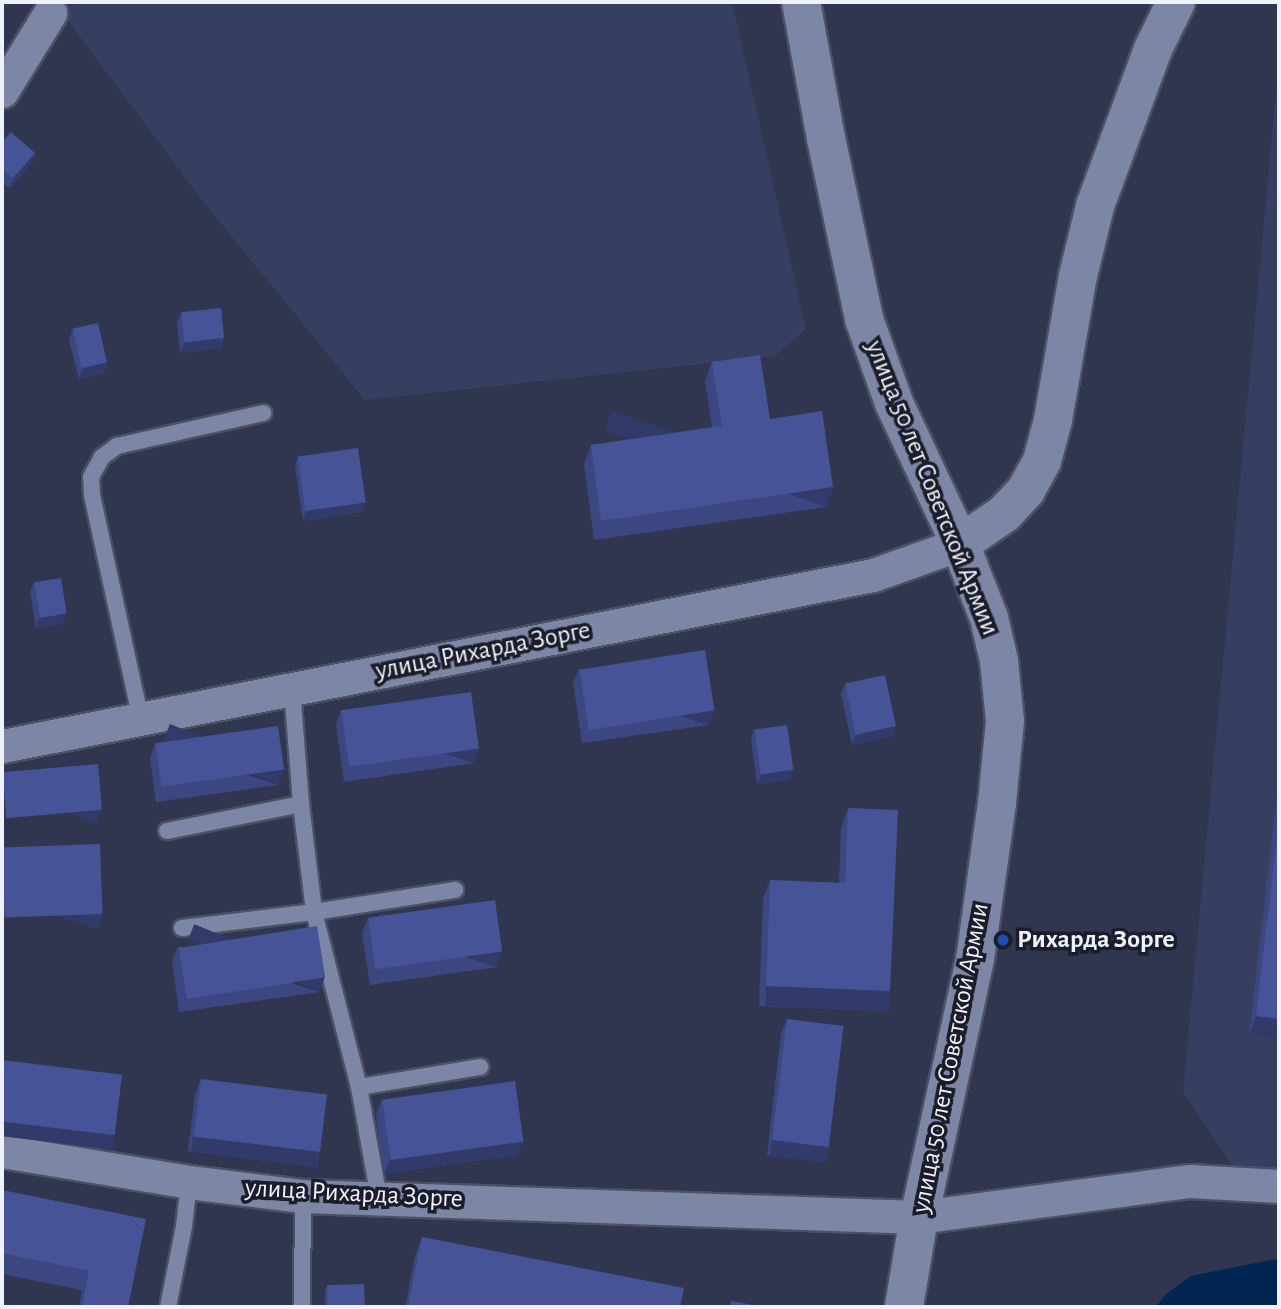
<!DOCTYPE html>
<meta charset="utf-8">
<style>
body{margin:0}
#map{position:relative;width:1281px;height:1309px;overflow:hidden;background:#303650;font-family:"Alegreya Sans",sans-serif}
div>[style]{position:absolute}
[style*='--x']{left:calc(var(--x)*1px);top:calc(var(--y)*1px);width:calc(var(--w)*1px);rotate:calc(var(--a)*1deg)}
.built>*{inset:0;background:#373f60}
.water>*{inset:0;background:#012651}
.roads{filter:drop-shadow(2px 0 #4c5065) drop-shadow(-2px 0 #4c5065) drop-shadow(0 2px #4c5065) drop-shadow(0 -2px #4c5065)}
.lane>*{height:16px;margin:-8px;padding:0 8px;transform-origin:8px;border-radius:8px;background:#7e86a5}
.street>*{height:33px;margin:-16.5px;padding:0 16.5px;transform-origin:16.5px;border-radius:16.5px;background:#7e86a5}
.secondary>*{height:38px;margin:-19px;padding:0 19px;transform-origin:19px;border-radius:19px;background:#7e86a5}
.wall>*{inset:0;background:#3c4781}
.shaded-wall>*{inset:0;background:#313a69;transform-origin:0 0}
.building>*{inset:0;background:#465396;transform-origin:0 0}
.dots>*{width:19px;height:19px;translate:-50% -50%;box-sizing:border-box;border:4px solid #1b1e2a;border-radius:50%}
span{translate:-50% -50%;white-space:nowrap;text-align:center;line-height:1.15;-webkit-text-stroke:7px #1b1e2a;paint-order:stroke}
.street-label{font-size:26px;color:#eff2fc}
.poi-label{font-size:26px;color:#eff2fc;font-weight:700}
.left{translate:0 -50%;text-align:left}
.frame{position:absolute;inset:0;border:4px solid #eff2fc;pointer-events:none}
</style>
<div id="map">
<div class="built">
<div style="clip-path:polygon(71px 2px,732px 2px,806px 329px,775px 356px,365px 400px,198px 195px,67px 19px)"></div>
<div style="clip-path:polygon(1279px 61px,1279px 1173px,1234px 1168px,1183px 1092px)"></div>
</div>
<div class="water">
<div style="clip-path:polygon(1276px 1259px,1279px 1260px,1279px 1307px,1156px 1307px,1166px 1294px,1191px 1276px)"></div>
</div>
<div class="roads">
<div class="lane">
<div style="--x:292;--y:689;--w:115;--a:85.5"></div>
<div style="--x:301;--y:804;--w:109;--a:83.1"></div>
<div style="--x:314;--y:912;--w:181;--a:75.6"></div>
<div style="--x:359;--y:1087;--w:113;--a:79.8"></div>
<div style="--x:141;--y:720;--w:230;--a:-102.3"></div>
<div style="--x:92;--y:495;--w:18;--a:-93"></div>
<div style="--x:91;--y:477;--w:23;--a:-61"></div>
<div style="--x:102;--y:457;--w:19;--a:-36"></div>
<div style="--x:117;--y:446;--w:150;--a:-12.7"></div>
<div style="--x:167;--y:831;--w:137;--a:-11.4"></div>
<div style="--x:182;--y:928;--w:133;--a:-6.9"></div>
<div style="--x:314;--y:912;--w:143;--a:-8.9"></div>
<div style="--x:359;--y:1087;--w:123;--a:-9.4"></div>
<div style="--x:168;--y:1307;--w:83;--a:-78.8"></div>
<div style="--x:184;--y:1226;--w:44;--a:-83.5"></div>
<div style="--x:302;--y:1307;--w:111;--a:-89.5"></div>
</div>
<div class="street">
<div style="--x:2;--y:91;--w:92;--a:-58.4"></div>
<div style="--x:2;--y:746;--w:888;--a:-11.11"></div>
<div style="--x:873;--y:575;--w:92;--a:-19.6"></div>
<div style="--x:2;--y:1151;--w:190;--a:9.4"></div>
<div style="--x:189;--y:1182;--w:115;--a:7"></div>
<div style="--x:303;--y:1196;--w:616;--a:1.95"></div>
<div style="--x:919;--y:1217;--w:273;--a:-7.6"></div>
<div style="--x:1190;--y:1181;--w:89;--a:3.2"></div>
</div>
<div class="secondary">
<div style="--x:801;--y:2;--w:138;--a:79.6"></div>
<div style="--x:826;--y:138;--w:185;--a:78.1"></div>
<div style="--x:864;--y:319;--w:89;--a:70.3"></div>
<div style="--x:894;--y:403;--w:156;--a:64.9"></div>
<div style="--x:960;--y:544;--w:79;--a:68.6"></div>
<div style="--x:989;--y:618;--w:44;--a:76.9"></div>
<div style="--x:999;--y:661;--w:60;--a:84.3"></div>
<div style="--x:1005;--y:721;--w:82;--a:95.6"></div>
<div style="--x:997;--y:803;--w:158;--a:98"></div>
<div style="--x:975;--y:959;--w:264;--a:102.2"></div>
<div style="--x:919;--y:1217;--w:91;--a:99.5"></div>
<div style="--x:960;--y:544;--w:53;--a:-34.3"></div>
<div style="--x:1004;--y:514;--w:33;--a:-47"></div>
<div style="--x:1026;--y:490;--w:33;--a:-61"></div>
<div style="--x:1042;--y:461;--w:42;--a:-75"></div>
<div style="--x:1053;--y:420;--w:146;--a:-80.2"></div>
<div style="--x:1078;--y:276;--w:72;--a:-76.3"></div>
<div style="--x:1095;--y:206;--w:167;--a:-69.7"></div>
<div style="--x:1153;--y:49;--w:52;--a:-63.9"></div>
</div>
</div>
<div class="wall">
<div style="clip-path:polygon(2px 142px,35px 153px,32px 163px,10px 188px,2px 182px)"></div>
<div style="clip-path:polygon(181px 313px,224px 338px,221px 348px,180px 353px,177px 323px)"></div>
<div style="clip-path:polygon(73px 330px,107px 362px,104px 373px,79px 379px,69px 340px)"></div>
<div style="clip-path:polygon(712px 362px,770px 419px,833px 487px,826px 507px,594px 540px,584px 464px,591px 445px,712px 427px,705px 381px)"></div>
<div style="clip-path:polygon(298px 456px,366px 502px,362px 512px,303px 521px,295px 466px)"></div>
<div style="clip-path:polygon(34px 582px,63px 624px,36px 628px,30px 592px)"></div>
<div style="clip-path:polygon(579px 668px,714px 710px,709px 725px,582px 743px,573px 683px)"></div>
<div style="clip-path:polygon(845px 684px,896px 726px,892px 736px,852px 745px,841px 694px)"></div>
<div style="clip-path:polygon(341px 710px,479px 748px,474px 763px,344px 782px,336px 725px)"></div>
<div style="clip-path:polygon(754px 729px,793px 770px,790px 780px,757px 784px,751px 739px)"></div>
<div style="clip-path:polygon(155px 744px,278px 785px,156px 802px,150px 758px)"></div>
<div style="clip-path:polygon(1279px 779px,1279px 1039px,1249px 1036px)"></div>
<div style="clip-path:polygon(848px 808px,883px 1011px,759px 1006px,763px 899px,770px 880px,839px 883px,841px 828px)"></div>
<div style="clip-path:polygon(368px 918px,497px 967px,370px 985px,362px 933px)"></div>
<div style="clip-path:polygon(178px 946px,319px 992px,179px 1012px,172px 961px)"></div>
<div style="clip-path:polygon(787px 1019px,829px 1147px,824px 1162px,767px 1155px,781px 1034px)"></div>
<div style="clip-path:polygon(201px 1079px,315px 1167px,188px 1151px,195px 1094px)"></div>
<div style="clip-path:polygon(382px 1100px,518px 1155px,384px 1174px,376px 1115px)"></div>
<div style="clip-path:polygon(2px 1190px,128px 1307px,79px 1307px,82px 1290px,2px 1274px)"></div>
<div style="clip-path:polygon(422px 1237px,680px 1307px,405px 1307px,415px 1256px)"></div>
<div style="clip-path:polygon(327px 1286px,365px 1307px,325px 1307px,325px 1291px)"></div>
</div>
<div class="shaded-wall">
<div style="clip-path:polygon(35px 153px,32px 163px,10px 188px,13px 178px)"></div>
<div style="clip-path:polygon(224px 338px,221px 348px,180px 353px,184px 343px)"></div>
<div style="clip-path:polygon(107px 362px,104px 373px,79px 379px,82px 369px)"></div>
<div style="left:833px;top:487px;width:21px;height:234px;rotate:109deg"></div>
<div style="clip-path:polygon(366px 502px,362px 512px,303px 521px,306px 511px)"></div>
<div style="clip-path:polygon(67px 614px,63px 624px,36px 628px,39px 618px)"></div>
<div style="left:714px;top:710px;width:16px;height:128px;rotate:108deg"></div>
<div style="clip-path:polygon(896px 726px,892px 736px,852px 745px,856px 735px)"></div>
<div style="left:479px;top:748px;width:16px;height:131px;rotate:108deg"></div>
<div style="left:284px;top:770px;width:16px;height:123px;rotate:112deg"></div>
<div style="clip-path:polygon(793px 770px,790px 780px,757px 784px,761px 774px)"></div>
<div style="left:102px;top:810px;width:15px;height:100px;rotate:113deg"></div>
<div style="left:103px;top:914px;width:16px;height:101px;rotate:108deg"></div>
<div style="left:502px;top:952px;width:16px;height:128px;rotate:108deg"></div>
<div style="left:325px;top:977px;width:16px;height:141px;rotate:112deg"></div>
<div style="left:766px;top:986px;width:124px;height:21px;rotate:2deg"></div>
<div style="clip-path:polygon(1256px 1016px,1279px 1019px,1279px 1039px,1249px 1036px)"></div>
<div style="left:2px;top:1121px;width:114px;height:15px;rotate:7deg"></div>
<div style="left:193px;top:1136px;width:128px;height:16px;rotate:7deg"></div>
<div style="left:772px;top:1140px;width:57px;height:16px;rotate:7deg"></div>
<div style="clip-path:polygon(523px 1141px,518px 1155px,384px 1174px,390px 1159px)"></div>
</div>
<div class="building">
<div style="clip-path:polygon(11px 132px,35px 153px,13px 178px,2px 169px,2px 142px)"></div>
<div style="left:221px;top:308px;width:30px;height:40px;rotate:84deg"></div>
<div style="left:98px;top:323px;width:40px;height:26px;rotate:77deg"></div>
<div style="clip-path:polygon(760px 355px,770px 419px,822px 411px,833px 487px,601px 521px,591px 445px,722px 426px,712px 362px)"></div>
<div style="left:358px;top:448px;width:55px;height:61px;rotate:82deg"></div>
<div style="left:61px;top:578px;width:36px;height:27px;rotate:81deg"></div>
<div style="left:705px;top:650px;width:61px;height:127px;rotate:81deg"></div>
<div style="left:885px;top:675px;width:52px;height:41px;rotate:78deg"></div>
<div style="left:471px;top:692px;width:57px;height:131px;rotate:82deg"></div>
<div style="left:787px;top:725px;width:45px;height:33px;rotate:82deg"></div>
<div style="left:278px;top:726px;width:44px;height:124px;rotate:82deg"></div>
<div style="left:98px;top:764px;width:46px;height:96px;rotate:85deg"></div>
<div style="clip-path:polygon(848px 808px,898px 810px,890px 991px,766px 986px,770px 880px,845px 883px)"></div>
<div style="clip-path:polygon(1279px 820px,1279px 1019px,1256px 1016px)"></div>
<div style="left:100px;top:844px;width:70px;height:98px;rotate:88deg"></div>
<div style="left:495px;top:900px;width:52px;height:128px;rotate:82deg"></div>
<div style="left:317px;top:926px;width:52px;height:140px;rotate:81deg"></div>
<div style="left:787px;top:1019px;width:57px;height:122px;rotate:7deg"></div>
<div style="left:2px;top:1060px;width:121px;height:61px;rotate:7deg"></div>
<div style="left:201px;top:1079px;width:127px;height:58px;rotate:7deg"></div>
<div style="left:515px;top:1081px;width:61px;height:134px;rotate:82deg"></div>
<div style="clip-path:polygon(2px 1190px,146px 1219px,128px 1307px,82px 1307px,89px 1271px,2px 1253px)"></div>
<div style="clip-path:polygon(422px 1237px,684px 1288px,680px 1307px,408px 1307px)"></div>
<div style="left:364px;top:1284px;width:23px;height:37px;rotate:88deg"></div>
<div style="clip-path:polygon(731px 1301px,765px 1307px,730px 1307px)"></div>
</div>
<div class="dots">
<div style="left:1003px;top:940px;background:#1a4fb4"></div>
</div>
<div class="street-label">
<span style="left:932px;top:488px;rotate:68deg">улица 50 лет Советской Армии</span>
<span style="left:483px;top:651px;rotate:-11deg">улица Рихарда Зорге</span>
<span style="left:951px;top:1058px;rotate:-79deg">улица 50 лет Советской Армии</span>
<span style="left:354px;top:1194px;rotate:3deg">улица Рихарда Зорге</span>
</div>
<div class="poi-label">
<span class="left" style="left:1017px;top:940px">Рихарда Зорге</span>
</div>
<div class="frame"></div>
</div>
